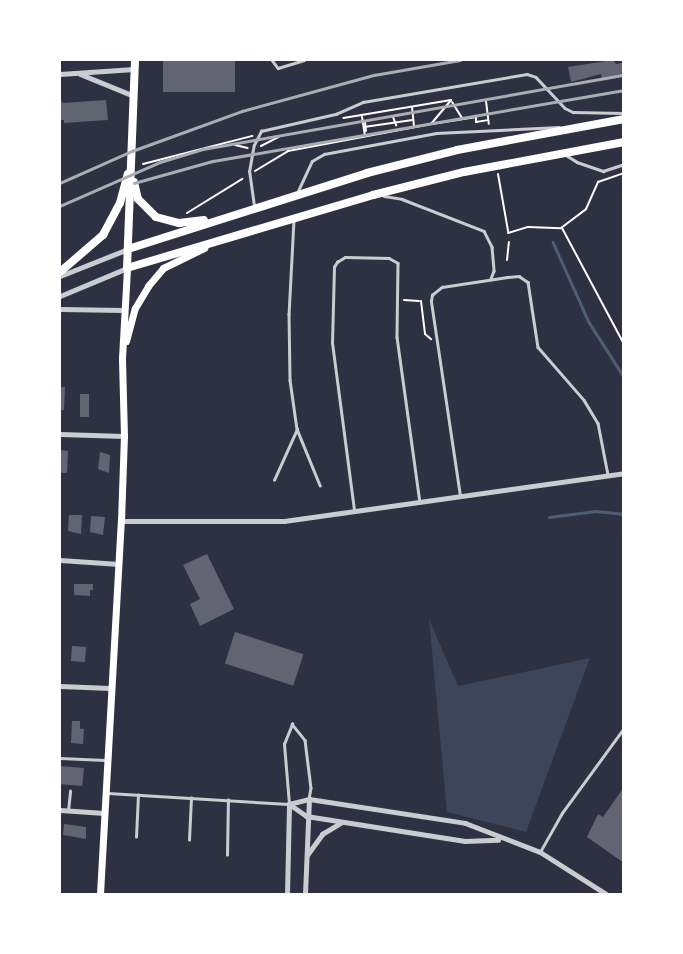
<!DOCTYPE html>
<style>
body{margin:0}
#map{position:relative;width:683px;height:954px;overflow:hidden;background:#2d3142;font-family:"PT Serif",serif}
div>[style]{position:absolute}
[style*='--x']{left:calc(var(--x)*1px);top:calc(var(--y)*1px);width:calc(var(--w)*1px);rotate:calc(var(--a)*1deg)}
.green>*{inset:0;background:#3c4559}
.stream>*{height:2.5px;margin:-1.25px;padding:0 1.25px;transform-origin:1.25px;border-radius:1.25px;background:#4f5d75}
.building>*{inset:0;background:#626471;transform-origin:0 0}
.path>*{height:2px;margin:-1px;padding:0 1px;transform-origin:1px;border-radius:1px;background:#fff}
.service>*{height:2.5px;margin:-1.25px;padding:0 1.25px;transform-origin:1.25px;border-radius:1.25px;background:#caccd0}
.minor>*{height:5px;margin:-2.5px;padding:0 2.5px;transform-origin:2.5px;border-radius:2.5px;background:#caccd0}
.secondary>*{height:7px;margin:-3.5px;padding:0 3.5px;transform-origin:3.5px;border-radius:3.5px;background:#fff}
.primary>*{height:8px;margin:-4px;padding:0 4px;transform-origin:4px;border-radius:4px;background:#fff}
.rail>*{height:2.5px;margin:-1.25px;padding:0 1.25px;transform-origin:1.25px;border-radius:1.25px;background:#abadb3}
span{translate:-50% -50%;white-space:nowrap;text-align:center;line-height:1.15;-webkit-text-stroke:7px #fff;paint-order:stroke}
.frame{position:absolute;inset:0;border:61px solid #fff;pointer-events:none}
</style>
<div id="map">
<div class="green">
<div style="clip-path:polygon(429px 619px,458px 686px,590px 658px,526px 832px,447px 812px)"></div>
</div>
<div class="stream">
<div style="--x:553;--y:242;--w:88;--a:65.8"></div>
<div style="--x:589;--y:322;--w:65;--a:57.5"></div>
<div style="--x:549;--y:517;--w:47;--a:-7.3"></div>
<div style="--x:596;--y:511;--w:28;--a:6"></div>
</div>
<div class="building">
<div style="left:163px;top:60px;width:72px;height:32px"></div>
<div style="clip-path:polygon(613px 60px,616px 64px,622px 63px,624px 75px,602px 79px,601px 74px,571px 82px,568px 67px)"></div>
<div style="clip-path:polygon(60px 99px,63px 103px,106px 100px,108px 120px,64px 123px,64px 120px,60px 120px)"></div>
<div style="clip-path:polygon(60px 387px,65px 387px,64px 410px,60px 410px)"></div>
<div style="left:80px;top:394px;width:9px;height:23px"></div>
<div style="clip-path:polygon(60px 450px,68px 451px,67px 473px,60px 473px)"></div>
<div style="clip-path:polygon(100px 452px,110px 455px,109px 473px,98px 469px)"></div>
<div style="clip-path:polygon(69px 515px,82px 515px,81px 534px,68px 531px)"></div>
<div style="clip-path:polygon(91px 516px,105px 517px,103px 535px,90px 532px)"></div>
<div style="clip-path:polygon(207px 554px,234px 609px,200px 626px,190px 604px,200px 599px,183px 565px)"></div>
<div style="clip-path:polygon(74px 584px,93px 584px,93px 590px,90px 590px,90px 596px,74px 595px)"></div>
<div style="left:235px;top:632px;width:72px;height:33px;rotate:18deg"></div>
<div style="left:72px;top:646px;width:14px;height:15px;rotate:4deg"></div>
<div style="clip-path:polygon(72px 721px,80px 721px,80px 729px,84px 729px,83px 744px,71px 743px)"></div>
<div style="left:60px;top:766px;width:24px;height:18px;rotate:5deg"></div>
<div style="clip-path:polygon(624px 787px,624px 863px,587px 837px,598px 814px,603px 817px)"></div>
<div style="clip-path:polygon(64px 824px,86px 827px,86px 839px,63px 835px)"></div>
</div>
<div class="path">
<div style="--x:486;--y:101;--w:23;--a:83"></div>
<div style="--x:452;--y:102;--w:19;--a:58"></div>
<div style="--x:412;--y:107;--w:19;--a:84"></div>
<div style="--x:362;--y:117;--w:18;--a:81"></div>
<div style="--x:393;--y:117;--w:9;--a:69"></div>
<div style="--x:365;--y:122;--w:9;--a:84"></div>
<div style="--x:432;--y:124;--w:45;--a:-9"></div>
<div style="--x:476;--y:117;--w:5;--a:90"></div>
<div style="--x:476;--y:122;--w:12;--a:-9"></div>
<div style="--x:364;--y:127;--w:49;--a:-8.1"></div>
<div style="--x:235;--y:145;--w:13;--a:13"></div>
<div style="--x:261;--y:146;--w:20;--a:-27"></div>
<div style="--x:143;--y:164;--w:113;--a:-14.4"></div>
<div style="--x:255;--y:171;--w:39;--a:-31"></div>
<div style="--x:288;--y:151;--w:146;--a:-10.7"></div>
<div style="--x:431;--y:124;--w:31;--a:-50"></div>
<div style="--x:451;--y:100;--w:109;--a:170.5"></div>
<div style="--x:498;--y:174;--w:58;--a:80"></div>
<div style="--x:187;--y:213;--w:65;--a:-31.7"></div>
<div style="--x:562;--y:228;--w:132;--a:61.9"></div>
<div style="--x:508;--y:233;--w:21;--a:-17"></div>
<div style="--x:528;--y:227;--w:33;--a:2"></div>
<div style="--x:561;--y:228;--w:31;--a:-37"></div>
<div style="--x:586;--y:209;--w:30;--a:-66"></div>
<div style="--x:598;--y:182;--w:28;--a:-19"></div>
<div style="--x:507;--y:260;--w:18;--a:-84"></div>
<div style="--x:404;--y:300;--w:15;--a:4"></div>
<div style="--x:421;--y:301;--w:33;--a:83"></div>
<div style="--x:425;--y:334;--w:8;--a:40"></div>
</div>
<div class="service">
<div style="--x:272;--y:60;--w:10;--a:53"></div>
<div style="--x:278;--y:68;--w:27;--a:-17"></div>
<div style="--x:566;--y:155;--w:13;--a:32"></div>
<div style="--x:577;--y:162;--w:28;--a:19"></div>
<div style="--x:603;--y:171;--w:22;--a:-18"></div>
<div style="--x:297;--y:193;--w:35;--a:-65"></div>
<div style="--x:312;--y:161;--w:14;--a:-30"></div>
<div style="--x:324;--y:154;--w:114;--a:-10.6"></div>
<div style="--x:436;--y:133;--w:123;--a:-2.8"></div>
<div style="--x:384;--y:196;--w:18;--a:9"></div>
<div style="--x:402;--y:199;--w:88;--a:21.3"></div>
<div style="--x:484;--y:231;--w:18;--a:63"></div>
<div style="--x:492;--y:247;--w:24;--a:85"></div>
<div style="--x:494;--y:271;--w:9;--a:111"></div>
<div style="--x:254;--y:206;--w:34;--a:-98"></div>
<div style="--x:249;--y:172;--w:27;--a:-80"></div>
<div style="--x:254;--y:145;--w:16;--a:-63"></div>
<div style="--x:261;--y:131;--w:77;--a:-12.8"></div>
<div style="--x:336;--y:114;--w:30;--a:-24"></div>
<div style="--x:363;--y:102;--w:166;--a:-9.7"></div>
<div style="--x:527;--y:74;--w:9;--a:18"></div>
<div style="--x:536;--y:77;--w:42;--a:46.9"></div>
<div style="--x:565;--y:108;--w:9;--a:27"></div>
<div style="--x:573;--y:112;--w:51;--a:1.1"></div>
<div style="--x:294;--y:220;--w:94;--a:93"></div>
<div style="--x:289;--y:314;--w:66;--a:89.1"></div>
<div style="--x:290;--y:380;--w:49;--a:81.9"></div>
<div style="--x:297;--y:429;--w:61;--a:67.7"></div>
<div style="--x:274;--y:480;--w:56;--a:-65.7"></div>
<div style="--x:460;--y:496;--w:197;--a:-98.5"></div>
<div style="--x:431;--y:301;--w:6;--a:-81"></div>
<div style="--x:432;--y:295;--w:13;--a:-39"></div>
<div style="--x:442;--y:287;--w:66;--a:-8.7"></div>
<div style="--x:507;--y:277;--w:12;--a:-5"></div>
<div style="--x:519;--y:276;--w:11;--a:34"></div>
<div style="--x:528;--y:282;--w:66;--a:81.3"></div>
<div style="--x:538;--y:347;--w:70;--a:49"></div>
<div style="--x:584;--y:400;--w:27;--a:59"></div>
<div style="--x:598;--y:423;--w:53;--a:79.1"></div>
<div style="--x:354;--y:510;--w:168;--a:-97.5"></div>
<div style="--x:332;--y:343;--w:76;--a:-88.5"></div>
<div style="--x:334;--y:267;--w:6;--a:-59"></div>
<div style="--x:337;--y:262;--w:9;--a:-32"></div>
<div style="--x:345;--y:257;--w:44;--a:1.3"></div>
<div style="--x:389;--y:258;--w:10;--a:29"></div>
<div style="--x:398;--y:263;--w:74;--a:90.8"></div>
<div style="--x:397;--y:337;--w:167;--a:82.1"></div>
<div style="--x:60;--y:758;--w:45;--a:2.5"></div>
<div style="--x:108;--y:793;--w:181;--a:3.5"></div>
<div style="--x:289;--y:804;--w:60;--a:-94.8"></div>
<div style="--x:284;--y:744;--w:22;--a:-68"></div>
<div style="--x:292;--y:724;--w:21;--a:51"></div>
<div style="--x:305;--y:740;--w:48;--a:82.9"></div>
<div style="--x:311;--y:788;--w:11;--a:100"></div>
<div style="--x:68;--y:811;--w:20;--a:-84"></div>
<div style="--x:136;--y:837;--w:42;--a:-87.3"></div>
<div style="--x:189;--y:840;--w:42;--a:-87.3"></div>
<div style="--x:540;--y:852;--w:45;--a:-60.6"></div>
<div style="--x:562;--y:813;--w:105;--a:-53.9"></div>
<div style="--x:227;--y:855;--w:55;--a:-89"></div>
</div>
<div class="minor">
<div style="--x:60;--y:74;--w:74;--a:-3.9"></div>
<div style="--x:80;--y:74;--w:58;--a:22.2"></div>
<div style="--x:60;--y:276;--w:73;--a:-21.7"></div>
<div style="--x:60;--y:296;--w:73;--a:-22.7"></div>
<div style="--x:60;--y:309;--w:63;--a:0.9"></div>
<div style="--x:60;--y:434;--w:64;--a:1.8"></div>
<div style="--x:121;--y:521;--w:163;--a:0"></div>
<div style="--x:284;--y:521;--w:343;--a:-8"></div>
<div style="--x:60;--y:560;--w:59;--a:3.9"></div>
<div style="--x:60;--y:686;--w:50;--a:2.3"></div>
<div style="--x:289;--y:804;--w:21;--a:-14"></div>
<div style="--x:309;--y:799;--w:158;--a:8.7"></div>
<div style="--x:465;--y:823;--w:80;--a:21.1"></div>
<div style="--x:540;--y:852;--w:78;--a:32.5"></div>
<div style="--x:289;--y:804;--w:21;--a:35"></div>
<div style="--x:306;--y:816;--w:161;--a:8.9"></div>
<div style="--x:465;--y:841;--w:33;--a:-2"></div>
<div style="--x:60;--y:810;--w:44;--a:3.9"></div>
<div style="--x:307;--y:855;--w:26;--a:-54"></div>
<div style="--x:322;--y:834;--w:23;--a:-31"></div>
<div style="--x:287;--y:894;--w:90;--a:-88.7"></div>
<div style="--x:305;--y:894;--w:95;--a:-87.6"></div>
</div>
<div class="secondary">
<div style="--x:126;--y:341;--w:34;--a:-75"></div>
<div style="--x:135;--y:308;--w:26;--a:-59"></div>
<div style="--x:148;--y:286;--w:23;--a:-50"></div>
<div style="--x:163;--y:268;--w:46;--a:-26"></div>
<div style="--x:100;--y:894;--w:374;--a:-86.8"></div>
<div style="--x:121;--y:521;--w:85;--a:-88"></div>
<div style="--x:124;--y:436;--w:78;--a:-91.5"></div>
<div style="--x:122;--y:358;--w:90;--a:-86.8"></div>
</div>
<div class="primary">
<div style="--x:135;--y:60;--w:208;--a:92.2"></div>
<div style="--x:127;--y:268;--w:257;--a:-16.5"></div>
<div style="--x:373;--y:195;--w:94;--a:-14.2"></div>
<div style="--x:464;--y:172;--w:163;--a:-10.6"></div>
<div style="--x:134;--y:182;--w:17;--a:77"></div>
<div style="--x:138;--y:199;--w:25;--a:45"></div>
<div style="--x:156;--y:217;--w:24;--a:15"></div>
<div style="--x:179;--y:223;--w:25;--a:-7"></div>
<div style="--x:128;--y:249;--w:251;--a:-17.6"></div>
<div style="--x:367;--y:173;--w:93;--a:-14.3"></div>
<div style="--x:457;--y:150;--w:170;--a:-10.5"></div>
<div style="--x:60;--y:272;--w:57;--a:-40.7"></div>
<div style="--x:103;--y:235;--w:36;--a:-62"></div>
<div style="--x:120;--y:203;--w:30;--a:-75"></div>
</div>
<div class="rail">
<div style="--x:60;--y:183;--w:79;--a:-24"></div>
<div style="--x:132;--y:151;--w:117;--a:-20"></div>
<div style="--x:242;--y:111;--w:137;--a:-15.3"></div>
<div style="--x:374;--y:75;--w:87;--a:-9.9"></div>
<div style="--x:134;--y:183;--w:82;--a:-15.6"></div>
<div style="--x:213;--y:161;--w:417;--a:-9.8"></div>
<div style="--x:60;--y:206;--w:109;--a:-23.7"></div>
<div style="--x:160;--y:162;--w:45;--a:-16.8"></div>
<div style="--x:203;--y:149;--w:427;--a:-10"></div>
</div>
<div class="frame"></div>
</div>
